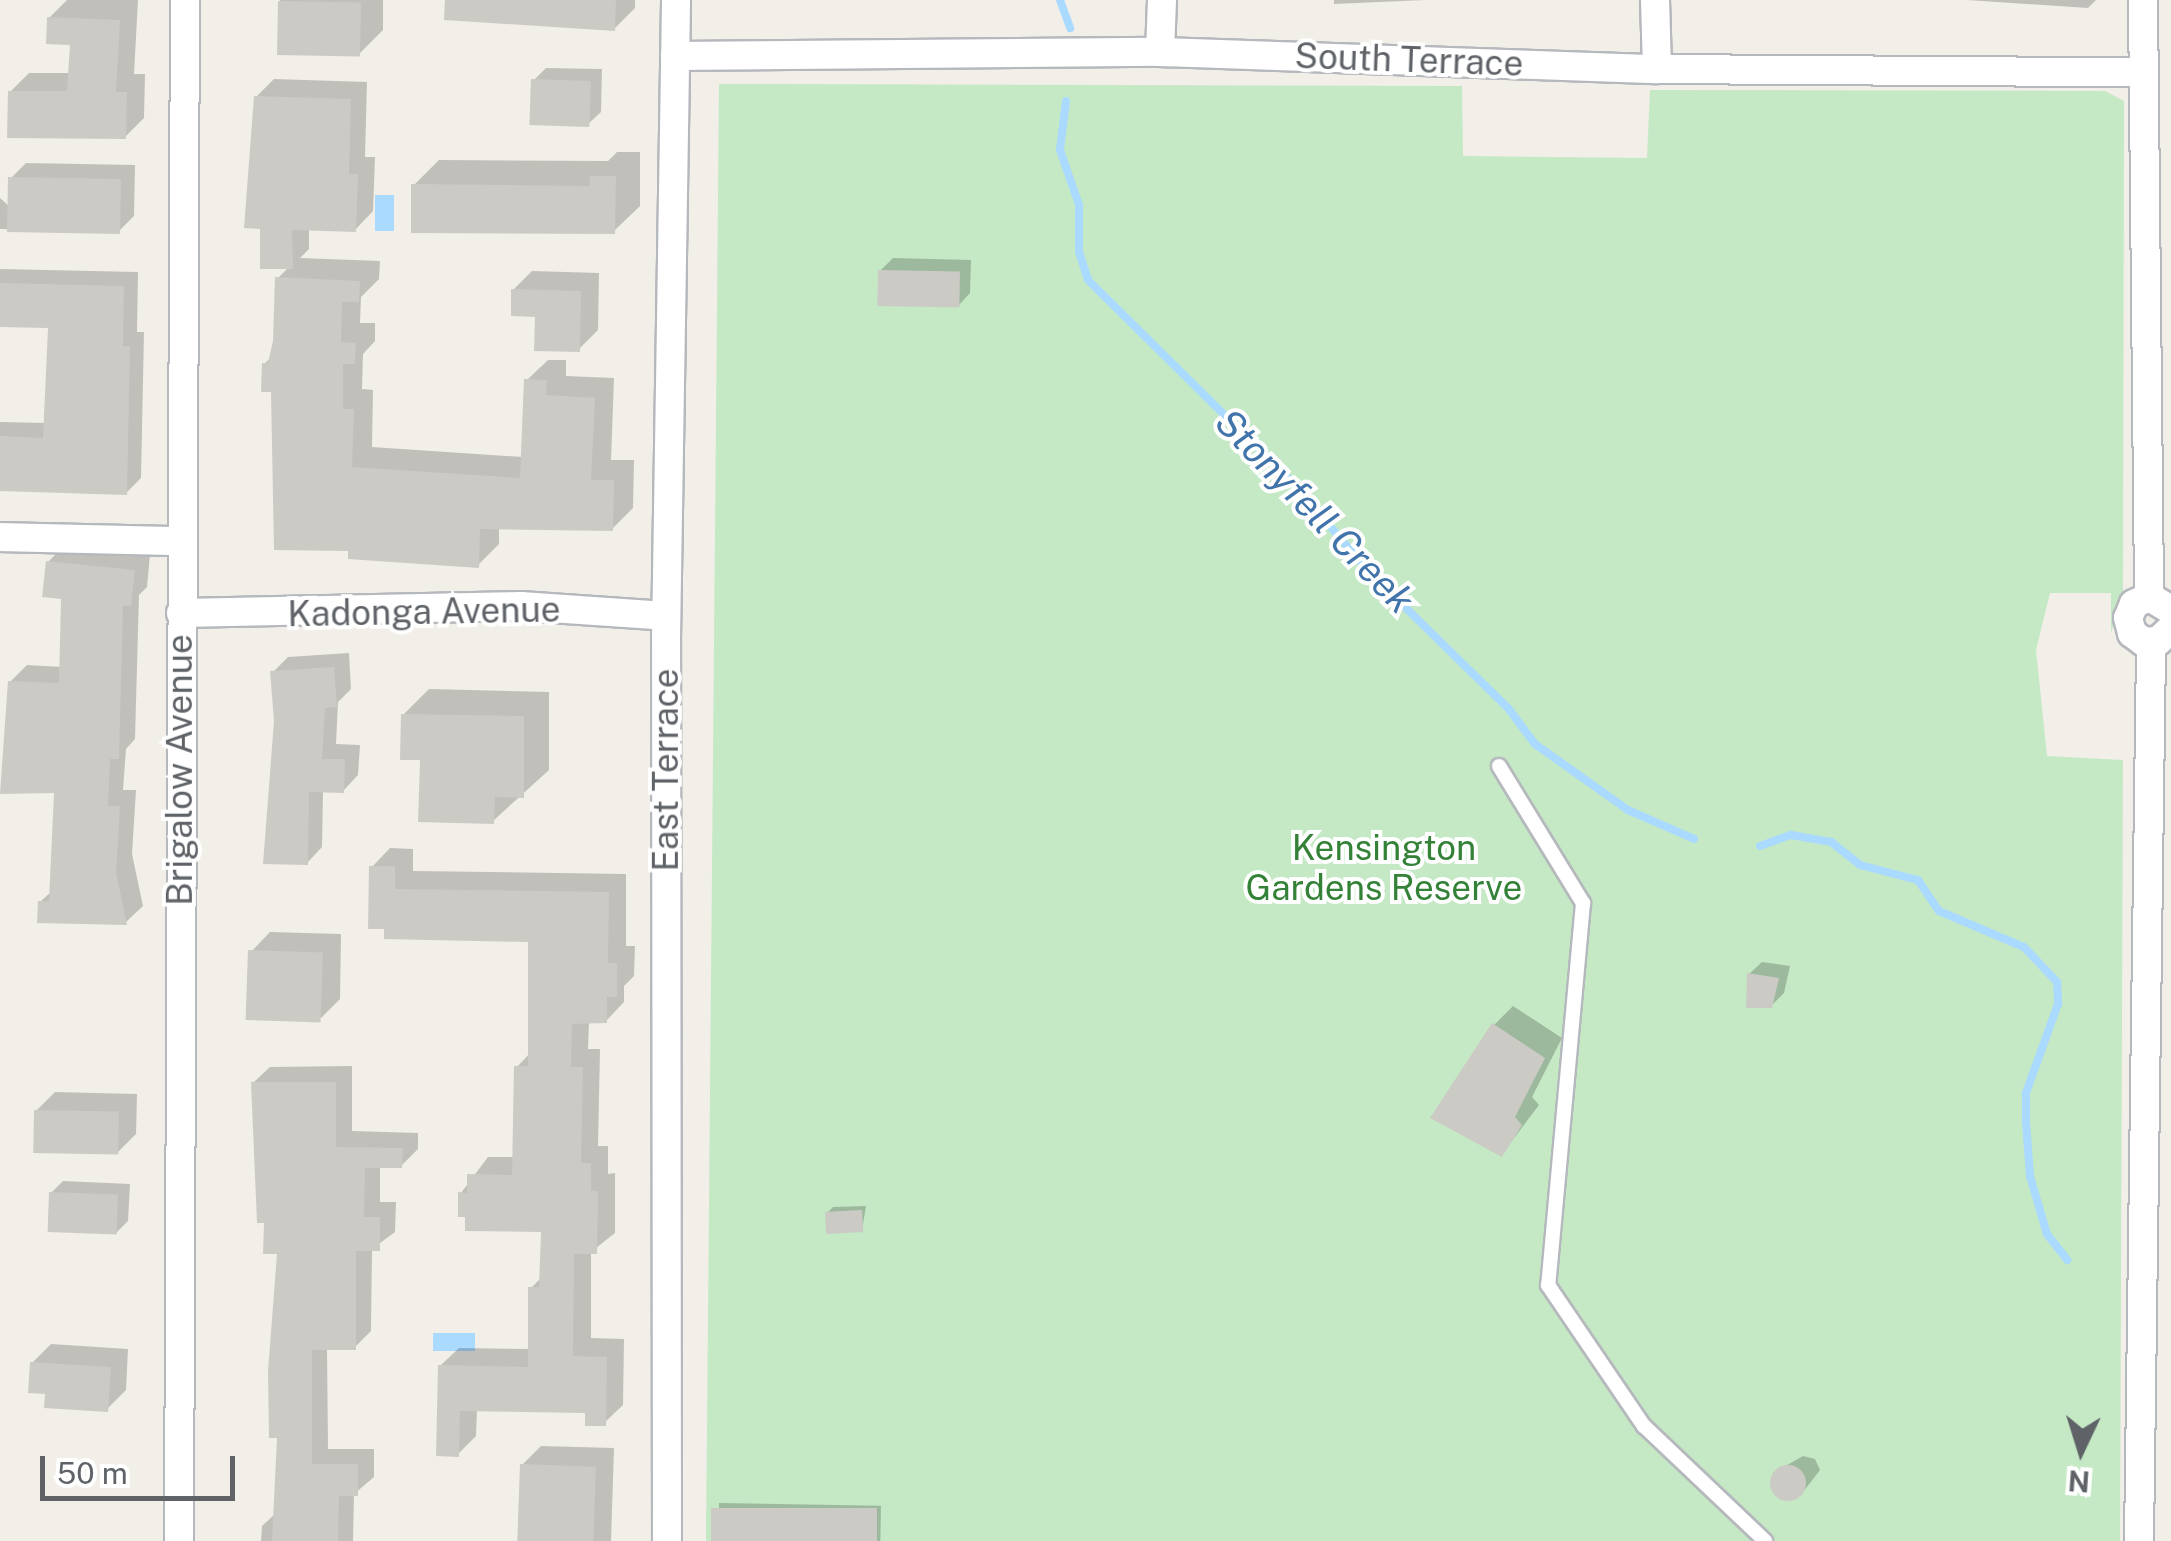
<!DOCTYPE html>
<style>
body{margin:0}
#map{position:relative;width:2171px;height:1541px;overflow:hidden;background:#f1efe8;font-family:"Public Sans",sans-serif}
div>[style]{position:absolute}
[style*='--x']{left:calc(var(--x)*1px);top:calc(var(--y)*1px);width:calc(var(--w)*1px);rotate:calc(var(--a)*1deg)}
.green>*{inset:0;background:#c5e8c5}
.water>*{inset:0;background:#aadaff;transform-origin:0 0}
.shadow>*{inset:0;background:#0003;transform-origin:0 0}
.stream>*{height:8px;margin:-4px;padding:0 4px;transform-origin:4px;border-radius:4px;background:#aadaff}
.building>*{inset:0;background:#cccac5;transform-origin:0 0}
.round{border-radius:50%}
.roads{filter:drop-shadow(2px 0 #b5b8bc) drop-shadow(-2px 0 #b5b8bc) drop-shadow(0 2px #b5b8bc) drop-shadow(0 -2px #b5b8bc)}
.lane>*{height:14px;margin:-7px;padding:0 7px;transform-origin:7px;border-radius:7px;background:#fff}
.street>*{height:28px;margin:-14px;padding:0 14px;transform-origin:14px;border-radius:14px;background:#fff}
span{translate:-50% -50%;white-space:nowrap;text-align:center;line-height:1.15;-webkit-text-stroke:8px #fff;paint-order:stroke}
.street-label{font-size:35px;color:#5f6368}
.park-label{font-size:35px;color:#348238}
.water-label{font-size:38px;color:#4174aa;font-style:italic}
.north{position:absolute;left:2031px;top:1401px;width:100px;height:100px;-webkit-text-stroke:8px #fff;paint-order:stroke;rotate:184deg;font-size:28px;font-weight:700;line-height:40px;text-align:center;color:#5f6368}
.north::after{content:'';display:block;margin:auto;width:35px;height:45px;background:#5f6368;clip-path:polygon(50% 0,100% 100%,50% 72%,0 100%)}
.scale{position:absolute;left:40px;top:1456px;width:195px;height:45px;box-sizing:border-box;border:5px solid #5f6368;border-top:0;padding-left:12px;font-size:30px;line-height:35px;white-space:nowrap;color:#5f6368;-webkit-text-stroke:8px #fff;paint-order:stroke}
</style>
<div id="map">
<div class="green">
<div style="clip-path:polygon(719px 84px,1462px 86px,1463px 156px,1647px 158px,1650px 90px,2105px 91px,2124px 101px,2123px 594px,2111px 633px,2111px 593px,2050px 593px,2036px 650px,2047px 756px,2123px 760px,2120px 1541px,706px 1541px)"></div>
</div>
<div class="water">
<div style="left:375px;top:195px;width:19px;height:36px"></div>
<div style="left:475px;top:1333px;width:18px;height:42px;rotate:90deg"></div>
</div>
<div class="shadow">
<div style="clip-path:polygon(67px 0,138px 0,134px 74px,145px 74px,144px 118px,125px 137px,10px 92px,29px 73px,71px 73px,72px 42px,49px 18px)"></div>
<div style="clip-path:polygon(280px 0,383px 0,383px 30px,359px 54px,279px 52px)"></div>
<div style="clip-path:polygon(446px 0,635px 0,635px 8px,614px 29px)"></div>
<div style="clip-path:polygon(1334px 0,1425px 0,1334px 4px)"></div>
<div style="clip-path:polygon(1967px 0,2096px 0,2088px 8px)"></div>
<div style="clip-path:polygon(546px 68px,602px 69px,601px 112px,588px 124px,534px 80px)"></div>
<div style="clip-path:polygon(274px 79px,367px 82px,365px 157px,375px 157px,373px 211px,356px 229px,309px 228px,309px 249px,300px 258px,380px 261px,379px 279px,361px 297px,360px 323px,375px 323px,375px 341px,363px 354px,362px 389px,373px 390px,372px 447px,523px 457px,527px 380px,548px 360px,566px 360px,566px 376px,614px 378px,611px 460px,634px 460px,633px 508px,612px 529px,499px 527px,499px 544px,478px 565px,351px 557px,264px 364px,273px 356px,278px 278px,290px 266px,256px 97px)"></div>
<div style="clip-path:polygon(617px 152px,640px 152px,640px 206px,614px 231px,414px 185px,439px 160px,608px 161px)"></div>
<div style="clip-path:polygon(26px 163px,135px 165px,134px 216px,119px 231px,0 229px,0 198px,10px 207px,11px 178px)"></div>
<div style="clip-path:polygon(893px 258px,971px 260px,970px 293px,958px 306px,880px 271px)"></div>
<div style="clip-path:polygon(0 269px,138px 272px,137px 332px,144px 332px,141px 478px,126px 493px,0 490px,0 422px,46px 423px,50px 326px,0 324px)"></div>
<div style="clip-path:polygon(532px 271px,599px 273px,598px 330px,579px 349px,513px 290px)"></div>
<div style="clip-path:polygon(65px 545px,150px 554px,147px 587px,139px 595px,135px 739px,126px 749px,123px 790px,136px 790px,132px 854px,143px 906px,126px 922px,40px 902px,52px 891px,57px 791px,10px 682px,27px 665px,62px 667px,63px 597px,48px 562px)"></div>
<div style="clip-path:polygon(349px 653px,351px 689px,338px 702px,336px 744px,360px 745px,358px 775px,343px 791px,323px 790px,322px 847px,307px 863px,276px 721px,273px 672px,288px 657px)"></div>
<div style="clip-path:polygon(429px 689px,549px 692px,549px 770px,493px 821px,422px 758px,403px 715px)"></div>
<div style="clip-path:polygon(390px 848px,413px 849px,413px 871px,626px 874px,626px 946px,635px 946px,634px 976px,624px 986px,624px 1002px,606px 1021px,589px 1021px,588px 1049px,600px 1049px,598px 1146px,608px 1146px,608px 1174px,615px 1173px,615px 1233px,591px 1252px,591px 1338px,624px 1339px,623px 1405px,604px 1423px,587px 1411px,477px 1409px,476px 1436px,458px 1454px,440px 1366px,459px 1348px,531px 1349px,531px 1288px,542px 1277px,543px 1229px,467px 1229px,461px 1193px,488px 1157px,515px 1157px,517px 1067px,530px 1053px,531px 939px,387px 937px,372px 867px)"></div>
<div style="clip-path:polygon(270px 932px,341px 934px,340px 999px,321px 1018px,251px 952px)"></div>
<div style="clip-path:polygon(1762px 962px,1790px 966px,1784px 993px,1771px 1006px,1749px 974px)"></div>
<div style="clip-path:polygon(1513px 1006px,1562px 1038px,1532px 1097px,1539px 1105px,1502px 1154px,1494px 1025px)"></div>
<div style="clip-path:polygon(352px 1066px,352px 1131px,418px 1133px,418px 1149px,401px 1166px,380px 1166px,380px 1202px,396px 1202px,395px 1232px,372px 1249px,371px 1331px,355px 1347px,327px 1347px,328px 1449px,374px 1449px,374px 1477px,354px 1494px,353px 1541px,261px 1541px,262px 1526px,275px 1514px,280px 1474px,280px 1251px,266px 1220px,253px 1083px,270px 1067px)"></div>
<div style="clip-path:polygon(55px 1092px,137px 1094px,136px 1134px,117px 1153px,36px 1111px)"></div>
<div style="clip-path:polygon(63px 1181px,130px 1184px,128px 1221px,116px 1233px,51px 1193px)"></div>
<div style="clip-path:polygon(866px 1206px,862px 1230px,828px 1212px,833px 1207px)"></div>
<div style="clip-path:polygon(51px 1344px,128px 1349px,126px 1390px,107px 1409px,47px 1392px,32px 1363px)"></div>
<div style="clip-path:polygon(541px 1446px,614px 1448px,611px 1541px,520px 1541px,522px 1465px)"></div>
<div style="clip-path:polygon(1803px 1456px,1815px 1459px,1820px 1470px,1800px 1496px,1782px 1498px,1771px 1488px,1773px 1473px)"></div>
<div style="left:719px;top:1503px;width:162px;height:38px;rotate:1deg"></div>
</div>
<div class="stream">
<div style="--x:1060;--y:0;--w:30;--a:70"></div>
<div style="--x:1066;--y:101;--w:49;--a:97"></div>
<div style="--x:1060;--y:150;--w:58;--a:70.9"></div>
<div style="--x:1079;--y:205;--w:47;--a:90"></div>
<div style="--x:1079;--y:252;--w:29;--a:72"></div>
<div style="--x:1088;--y:280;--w:293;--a:44.7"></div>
<div style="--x:1296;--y:486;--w:111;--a:49.7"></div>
<div style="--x:1368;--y:571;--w:196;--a:44.4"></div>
<div style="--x:1508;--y:708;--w:45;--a:53.1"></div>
<div style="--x:1535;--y:744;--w:114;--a:35.4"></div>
<div style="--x:1628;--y:810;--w:72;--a:23.7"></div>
<div style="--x:1760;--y:846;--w:33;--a:-20"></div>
<div style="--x:1791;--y:835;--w:41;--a:9.9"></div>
<div style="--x:1831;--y:842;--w:37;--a:38"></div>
<div style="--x:1860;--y:865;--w:60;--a:14.5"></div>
<div style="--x:1918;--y:880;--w:37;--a:56"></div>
<div style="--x:1939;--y:911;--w:92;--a:23"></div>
<div style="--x:2024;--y:947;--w:48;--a:46.7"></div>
<div style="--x:2057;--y:982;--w:22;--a:87"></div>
<div style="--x:2058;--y:1004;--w:95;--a:109.8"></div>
<div style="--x:2026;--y:1093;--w:29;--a:90"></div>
<div style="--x:2026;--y:1122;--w:54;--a:85.8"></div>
<div style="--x:2030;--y:1176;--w:60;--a:73.7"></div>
<div style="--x:2047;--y:1234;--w:33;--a:52"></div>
</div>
<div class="building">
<div style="clip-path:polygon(445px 0,616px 0,615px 31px,444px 20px)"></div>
<div style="left:278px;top:1px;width:83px;height:54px;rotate:1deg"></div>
<div style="clip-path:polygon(47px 17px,120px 20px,116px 92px,127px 92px,126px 139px,7px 138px,8px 91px,67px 91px,70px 45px,46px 44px)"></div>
<div style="left:531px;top:79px;width:60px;height:46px;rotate:2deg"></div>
<div style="clip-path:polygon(254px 96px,351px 99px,349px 174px,358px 174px,356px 232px,292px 230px,293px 269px,260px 269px,260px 229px,244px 228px)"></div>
<div style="clip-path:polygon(590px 176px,616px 176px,615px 234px,411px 233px,411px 184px,589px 186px)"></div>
<div style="left:8px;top:177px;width:113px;height:55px;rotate:1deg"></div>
<div style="left:878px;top:270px;width:82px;height:36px;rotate:1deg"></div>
<div style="clip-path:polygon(275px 277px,360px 281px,359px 302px,342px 302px,341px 342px,356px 343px,355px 364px,343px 364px,343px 409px,354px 409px,352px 467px,520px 478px,524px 379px,547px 380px,546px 395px,595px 398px,591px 480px,614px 480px,613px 531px,480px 529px,479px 568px,348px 559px,348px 551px,274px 550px,271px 392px,261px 392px,262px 363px,268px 363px,273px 341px)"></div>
<div style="clip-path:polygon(0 283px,124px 286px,123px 346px,130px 346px,127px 495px,0 491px,0 436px,43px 438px,48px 328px,0 327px)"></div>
<div style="clip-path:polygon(511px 289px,581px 291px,580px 352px,534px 351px,535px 317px,511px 316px)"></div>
<div style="clip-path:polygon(46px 561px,135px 570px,131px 606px,123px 606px,119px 759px,110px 759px,108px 806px,120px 806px,116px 872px,127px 925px,37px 923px,38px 901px,49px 901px,54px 793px,0 794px,8px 681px,59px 683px,61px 599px,42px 597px)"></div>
<div style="clip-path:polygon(334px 667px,337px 707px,325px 708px,322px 759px,345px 759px,344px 793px,309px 792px,308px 865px,263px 864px,274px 721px,270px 671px)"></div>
<div style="clip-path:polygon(401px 714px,524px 716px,524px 798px,495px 797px,494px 824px,418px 822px,420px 760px,400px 760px)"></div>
<div style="clip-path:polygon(369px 866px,395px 866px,395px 889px,609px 892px,608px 963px,617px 963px,617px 997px,607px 997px,607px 1023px,572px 1024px,571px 1067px,583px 1067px,581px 1163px,591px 1163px,591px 1191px,598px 1191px,597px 1254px,574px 1254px,573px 1356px,607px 1357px,606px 1426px,585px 1426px,585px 1413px,460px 1411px,459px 1457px,436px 1456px,438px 1365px,528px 1367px,528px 1287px,539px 1287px,541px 1232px,465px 1231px,465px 1217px,458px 1217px,458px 1192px,467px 1193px,467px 1174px,512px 1175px,514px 1066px,528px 1066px,528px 942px,384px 939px,384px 929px,368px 929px)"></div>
<div style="left:248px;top:950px;width:75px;height:70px;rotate:2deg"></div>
<div style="clip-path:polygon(1747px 973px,1779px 978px,1772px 1008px,1746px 1008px)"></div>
<div style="clip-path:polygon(1492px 1023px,1545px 1058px,1515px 1117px,1522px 1125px,1502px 1157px,1430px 1118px)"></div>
<div style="clip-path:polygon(251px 1082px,336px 1082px,336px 1147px,403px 1148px,402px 1168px,365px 1168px,364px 1217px,380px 1217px,380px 1251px,356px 1251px,356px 1350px,312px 1350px,312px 1464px,358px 1464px,358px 1496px,339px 1496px,338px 1541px,272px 1541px,277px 1438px,269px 1438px,268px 1371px,277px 1254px,263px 1254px,264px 1223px,257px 1223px)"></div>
<div style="left:34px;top:1110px;width:85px;height:43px;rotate:1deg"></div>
<div style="left:49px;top:1192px;width:69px;height:40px;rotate:2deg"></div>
<div style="left:862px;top:1210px;width:22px;height:37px;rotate:87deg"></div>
<div style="clip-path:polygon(30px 1362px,111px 1367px,108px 1412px,44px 1408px,45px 1394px,28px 1393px)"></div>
<div style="left:520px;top:1464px;width:76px;height:77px;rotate:2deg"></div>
<div class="round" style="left:1770px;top:1465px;width:36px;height:36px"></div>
<div style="left:711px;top:1508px;width:166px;height:33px"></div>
</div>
<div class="roads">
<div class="lane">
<div style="--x:1499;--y:766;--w:161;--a:58.5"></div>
<div style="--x:1583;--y:903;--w:384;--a:95.2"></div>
<div style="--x:1548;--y:1285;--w:171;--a:55.8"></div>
<div style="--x:1644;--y:1426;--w:167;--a:43.5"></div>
</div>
<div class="street">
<div style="--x:1655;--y:0;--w:69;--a:88.3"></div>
<div style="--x:2143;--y:0;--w:597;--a:89.42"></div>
<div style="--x:1160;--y:52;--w:52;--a:-87.8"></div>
<div style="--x:675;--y:56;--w:485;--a:-0.5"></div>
<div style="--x:1160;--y:52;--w:497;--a:2"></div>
<div style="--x:1657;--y:69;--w:485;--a:0.4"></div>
<div style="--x:0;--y:537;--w:179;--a:1.3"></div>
<div style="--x:2171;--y:610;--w:26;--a:-149"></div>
<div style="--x:2149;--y:597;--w:17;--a:155"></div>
<div style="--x:2134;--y:604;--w:15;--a:113"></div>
<div style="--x:2128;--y:618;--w:16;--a:75"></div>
<div style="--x:2132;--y:633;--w:15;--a:37"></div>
<div style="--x:2144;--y:642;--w:14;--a:-4"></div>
<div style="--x:2158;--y:641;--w:18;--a:-43"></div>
<div style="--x:181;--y:613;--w:340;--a:-1.2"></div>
<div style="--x:521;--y:606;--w:145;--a:3.9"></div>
<div style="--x:179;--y:1541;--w:1541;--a:-89.78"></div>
<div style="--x:667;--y:1541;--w:902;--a:-90.06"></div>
<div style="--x:666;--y:639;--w:639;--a:-89.1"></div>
<div style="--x:2139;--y:1541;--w:898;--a:-89.23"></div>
</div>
</div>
<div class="street-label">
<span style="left:1409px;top:60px;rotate:2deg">South Terrace</span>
<span style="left:424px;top:612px;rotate:-1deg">Kadonga Avenue</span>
<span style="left:180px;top:770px;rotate:-90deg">Brigalow Avenue</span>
<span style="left:666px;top:770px;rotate:-90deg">East Terrace</span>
</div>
<div class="park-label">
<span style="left:1384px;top:868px">Kensington<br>Gardens Reserve</span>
</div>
<div class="water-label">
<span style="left:1315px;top:511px;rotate:46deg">Stonyfell Creek</span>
</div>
<div class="north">N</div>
<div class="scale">50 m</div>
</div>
